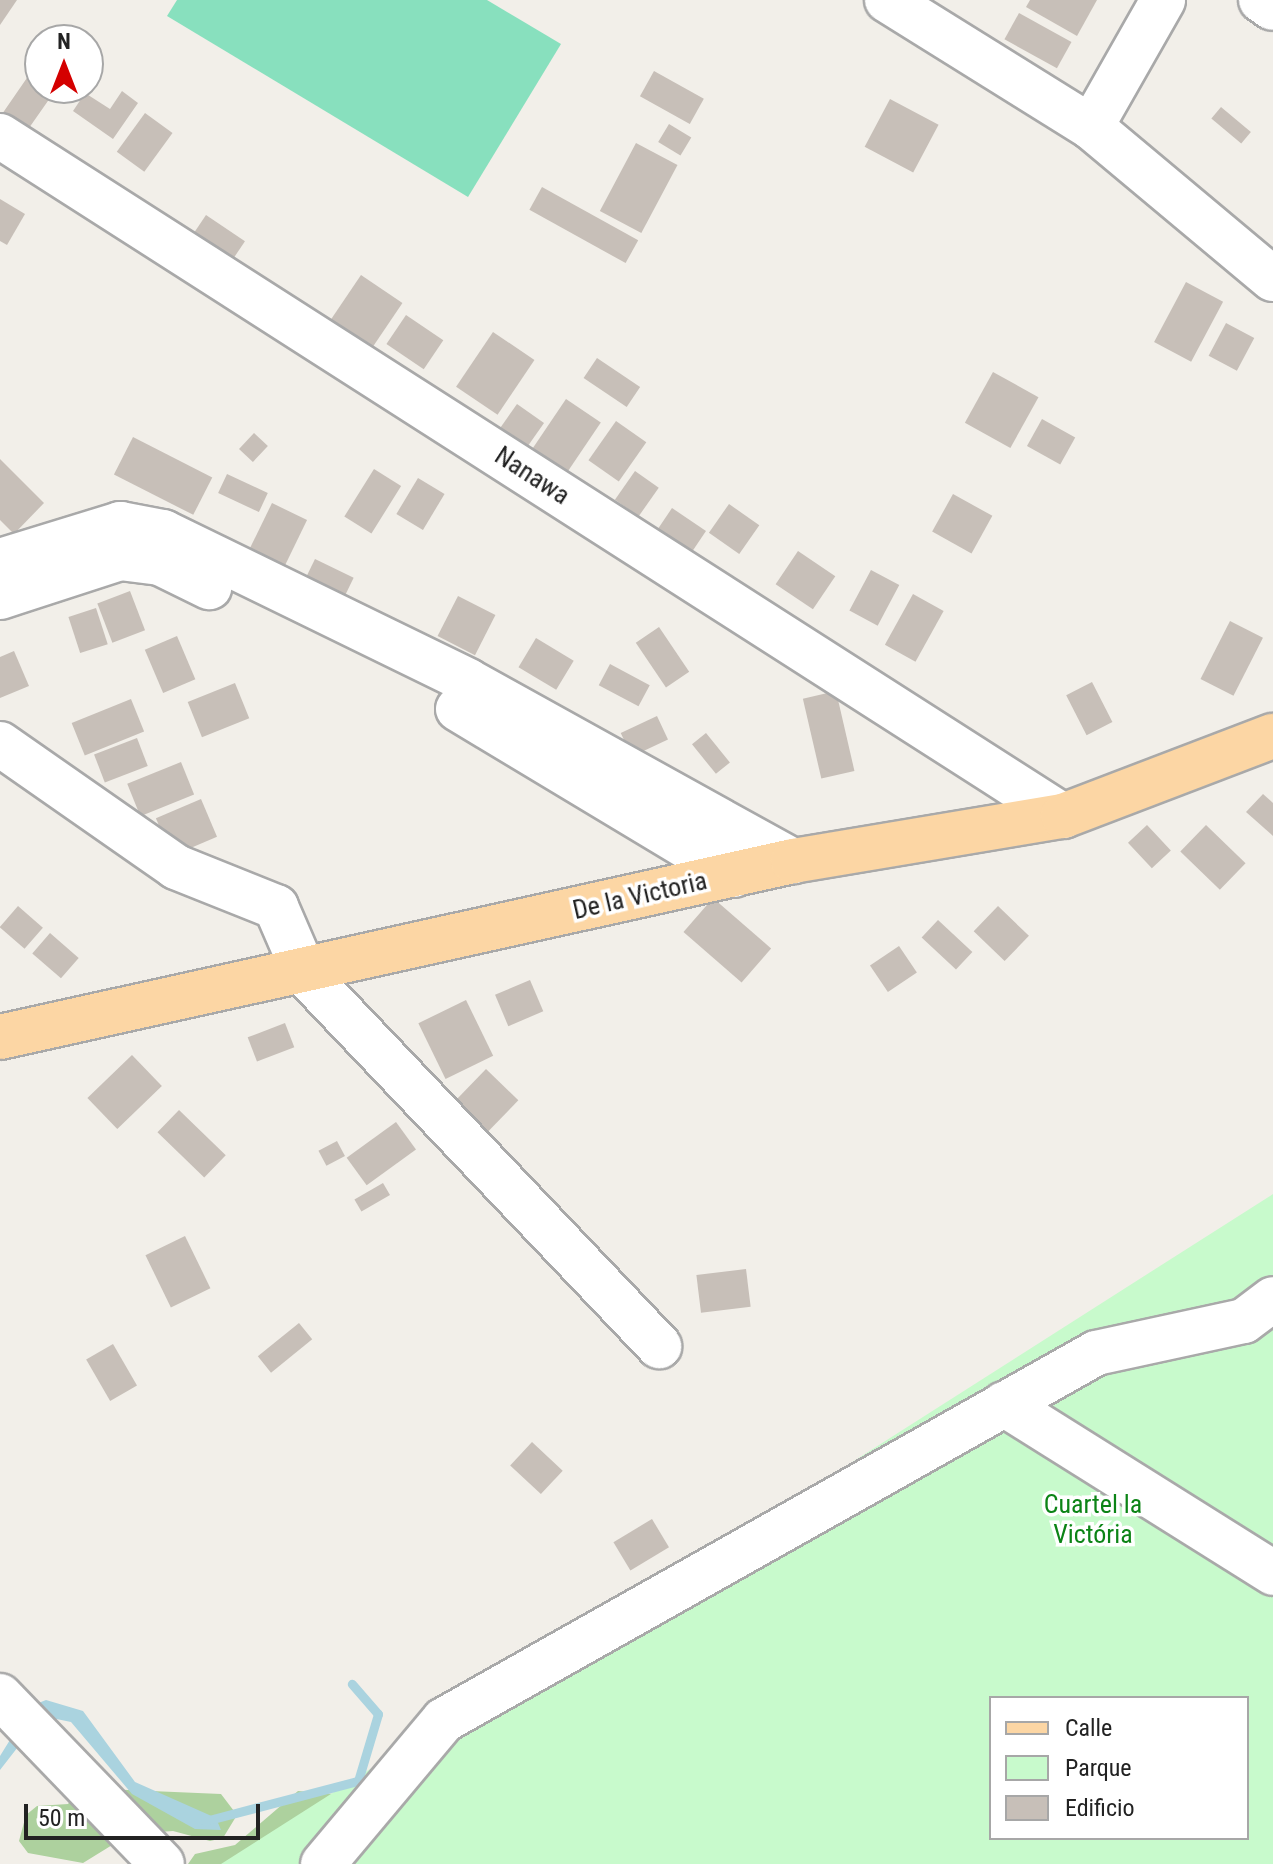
<!DOCTYPE html>
<meta charset="utf-8">
<style>
body{margin:0}
#map{position:relative;width:1273px;height:1864px;overflow:hidden;background:#f2efe9;font-family:"Roboto Condensed",sans-serif}
div>[style]{position:absolute}
[style*='--x']{left:calc(var(--x)*1px);top:calc(var(--y)*1px);width:calc(var(--w)*1px);rotate:calc(var(--a)*1deg)}
.forest>*{inset:0;background:#add19e}
.park>*{inset:0;background:#c8facc}
.pitch>*{inset:0;background:#88e0be}
.water>*{inset:0;background:#aad3df}
.stream>*{height:9px;margin:-4.5px;padding:0 4.5px;transform-origin:4.5px;border-radius:4.5px;background:#aad3df}
.building>*{inset:0;background:#c7bfb8;transform-origin:0 0}
.roads{filter:drop-shadow(2px 0 #a9a9a9) drop-shadow(-2px 0 #a9a9a9) drop-shadow(0 2px #a9a9a9) drop-shadow(0 -2px #a9a9a9)}
.minor>*{height:44px;margin:-22px;padding:0 22px;transform-origin:22px;border-radius:22px;background:#fff}
.major>*{height:44px;margin:-22px;padding:0 22px;transform-origin:22px;border-radius:22px;background:#fcd6a4}
span{translate:-50% -50%;white-space:nowrap;text-align:center;line-height:1.15;-webkit-text-stroke:7px #fff;paint-order:stroke}
.street-label{font-size:26px;color:#222}
.park-label{font-size:26px;color:#0c8416}
.legend{position:absolute;left:989px;top:1696px;width:260px;height:144px;box-sizing:border-box;background:#fff;border:2px solid #a7a7a7;margin:0;padding:10px 14px;list-style:none;font-size:24px;color:#222}
.legend li{display:flex;align-items:center;gap:16px;height:40px}
.legend b{width:40px;border:2px solid #a7a7a7}
.north{position:absolute;left:24px;top:24px;width:80px;height:80px;box-sizing:border-box;background:#fff;border:2px solid #a7a7a7;border-radius:50%;rotate:0deg;font-size:22px;font-weight:700;line-height:32px;text-align:center;color:#222}
.north::after{content:'';display:block;margin:auto;width:28px;height:36px;background:#d40000;clip-path:polygon(50% 0,100% 100%,50% 72%,0 100%)}
.scale{position:absolute;left:24px;top:1804px;width:236px;height:36px;box-sizing:border-box;border:4px solid #222;border-top:0;padding-left:10px;font-size:24px;line-height:28px;white-space:nowrap;color:#222;-webkit-text-stroke:6px #fff;paint-order:stroke}
</style>
<div id="map">
<div class="forest">
<div style="clip-path:polygon(81px 1788px,221px 1794px,237px 1815px,223px 1838px,210px 1841px,173px 1831px,130px 1834px,83px 1863px,28px 1853px,19px 1841px,26px 1815px,37px 1806px,68px 1804px)"></div>
<div style="clip-path:polygon(298px 1791px,346px 1795px,281px 1864px,188px 1864px,195px 1854px,235px 1845px)"></div>
</div>
<div class="park">
<div style="clip-path:polygon(evenodd,1273px 1194px,1273px 1864px,221px 1864px,1273px 1194px,991px 1698px,1247px 1698px,1247px 1838px,991px 1838px,991px 1698px)"></div>
</div>
<div class="pitch">
<div style="clip-path:polygon(177px 0,487px 0,561px 44px,468px 197px,167px 16px)"></div>
</div>
<div class="water">
<div style="clip-path:polygon(46px 1700px,83px 1711px,135px 1782px,216px 1818px,221px 1830px,195px 1829px,132px 1794px,71px 1722px,42px 1716px,0 1770px,0 1756px,31px 1706px)"></div>
</div>
<div class="stream">
<div style="--x:205;--y:1821;--w:158;--a:-14.7"></div>
<div style="--x:358;--y:1781;--w:70;--a:-73.4"></div>
<div style="--x:378;--y:1714;--w:40;--a:-131"></div>
</div>
<div class="building">
<div style="clip-path:polygon(0 0,17px 0,0 25px)"></div>
<div style="clip-path:polygon(1030px 0,1097px 0,1077px 36px,1026px 7px)"></div>
<div style="left:1019px;top:13px;width:60px;height:30px;rotate:29deg"></div>
<div style="clip-path:polygon(40px 59px,40px 88px,57px 88px,22px 138px,0 117px)"></div>
<div style="left:654px;top:71px;width:57px;height:29px;rotate:29deg"></div>
<div style="clip-path:polygon(122px 91px,138px 103px,113px 139px,73px 111px,85px 93px,110px 109px)"></div>
<div style="left:890px;top:99px;width:55px;height:54px;rotate:28deg"></div>
<div style="left:1221px;top:107px;width:39px;height:15px;rotate:40deg"></div>
<div style="left:145px;top:113px;width:34px;height:48px;rotate:36deg"></div>
<div style="left:669px;top:124px;width:26px;height:21px;rotate:31deg"></div>
<div style="left:636px;top:143px;width:47px;height:77px;rotate:28deg"></div>
<div style="left:542px;top:187px;width:110px;height:26px;rotate:29deg"></div>
<div style="clip-path:polygon(0 199px,25px 214px,7px 245px,0 241px)"></div>
<div style="left:206px;top:215px;width:47px;height:37px;rotate:34deg"></div>
<div style="left:361px;top:275px;width:50px;height:68px;rotate:34deg"></div>
<div style="left:1186px;top:282px;width:42px;height:68px;rotate:28deg"></div>
<div style="left:406px;top:315px;width:45px;height:35px;rotate:34deg"></div>
<div style="left:1226px;top:323px;width:32px;height:37px;rotate:28deg"></div>
<div style="left:493px;top:332px;width:50px;height:66px;rotate:34deg"></div>
<div style="left:597px;top:358px;width:52px;height:24px;rotate:34deg"></div>
<div style="left:993px;top:372px;width:52px;height:58px;rotate:29deg"></div>
<div style="left:566px;top:399px;width:42px;height:64px;rotate:34deg"></div>
<div style="left:517px;top:404px;width:33px;height:45px;rotate:35deg"></div>
<div style="left:1042px;top:419px;width:38px;height:31px;rotate:29deg"></div>
<div style="left:616px;top:421px;width:37px;height:48px;rotate:35deg"></div>
<div style="left:254px;top:433px;width:19px;height:22px;rotate:43deg"></div>
<div style="left:133px;top:437px;width:89px;height:42px;rotate:27deg"></div>
<div style="clip-path:polygon(0 459px,44px 503px,14px 534px,0 520px)"></div>
<div style="left:374px;top:469px;width:32px;height:56px;rotate:32deg"></div>
<div style="left:635px;top:471px;width:29px;height:35px;rotate:35deg"></div>
<div style="left:227px;top:474px;width:45px;height:21px;rotate:25deg"></div>
<div style="left:418px;top:478px;width:31px;height:42px;rotate:31deg"></div>
<div style="left:953px;top:494px;width:45px;height:43px;rotate:29deg"></div>
<div style="left:272px;top:503px;width:39px;height:51px;rotate:26deg"></div>
<div style="left:729px;top:504px;width:37px;height:35px;rotate:35deg"></div>
<div style="left:672px;top:508px;width:41px;height:31px;rotate:34deg"></div>
<div style="left:798px;top:551px;width:45px;height:40px;rotate:34deg"></div>
<div style="left:315px;top:559px;width:43px;height:34px;rotate:26deg"></div>
<div style="left:871px;top:570px;width:32px;height:46px;rotate:28deg"></div>
<div style="left:130px;top:591px;width:42px;height:35px;rotate:69deg"></div>
<div style="left:913px;top:594px;width:35px;height:58px;rotate:29deg"></div>
<div style="left:458px;top:596px;width:42px;height:45px;rotate:27deg"></div>
<div style="left:96px;top:608px;width:38px;height:29px;rotate:72deg"></div>
<div style="left:1230px;top:621px;width:37px;height:65px;rotate:27deg"></div>
<div style="left:659px;top:627px;width:54px;height:28px;rotate:56deg"></div>
<div style="left:177px;top:636px;width:47px;height:35px;rotate:67deg"></div>
<div style="left:536px;top:638px;width:44px;height:34px;rotate:31deg"></div>
<div style="clip-path:polygon(14px 651px,29px 686px,0 698px,0 657px)"></div>
<div style="left:610px;top:664px;width:45px;height:24px;rotate:28deg"></div>
<div style="left:1092px;top:682px;width:45px;height:29px;rotate:63deg"></div>
<div style="left:235px;top:683px;width:38px;height:51px;rotate:68deg"></div>
<div style="left:836px;top:691px;width:82px;height:34px;rotate:77deg"></div>
<div style="left:131px;top:699px;width:35px;height:64px;rotate:68deg"></div>
<div style="left:657px;top:716px;width:26px;height:40px;rotate:65deg"></div>
<div style="left:706px;top:733px;width:38px;height:18px;rotate:51deg"></div>
<div style="left:137px;top:738px;width:30px;height:46px;rotate:69deg"></div>
<div style="left:181px;top:762px;width:35px;height:58px;rotate:68deg"></div>
<div style="clip-path:polygon(1263px 794px,1273px 803px,1273px 836px,1246px 812px)"></div>
<div style="left:201px;top:799px;width:41px;height:49px;rotate:67deg"></div>
<div style="left:1147px;top:825px;width:35px;height:26px;rotate:47deg"></div>
<div style="left:1206px;top:825px;width:55px;height:37px;rotate:44deg"></div>
<div style="left:713px;top:898px;width:77px;height:45px;rotate:41deg"></div>
<div style="left:18px;top:906px;width:33px;height:28px;rotate:41deg"></div>
<div style="left:998px;top:906px;width:43px;height:35px;rotate:44deg"></div>
<div style="left:938px;top:920px;width:47px;height:24px;rotate:43deg"></div>
<div style="left:50px;top:933px;width:38px;height:27px;rotate:41deg"></div>
<div style="left:899px;top:946px;width:32px;height:35px;rotate:56deg"></div>
<div style="left:530px;top:980px;width:34px;height:38px;rotate:67deg"></div>
<div style="left:466px;top:1000px;width:62px;height:53px;rotate:64deg"></div>
<div style="left:285px;top:1023px;width:26px;height:40px;rotate:69deg"></div>
<div style="left:132px;top:1055px;width:43px;height:62px;rotate:46deg"></div>
<div style="left:486px;top:1069px;width:45px;height:46px;rotate:44deg"></div>
<div style="left:179px;top:1110px;width:65px;height:31px;rotate:44deg"></div>
<div style="left:396px;top:1122px;width:34px;height:61px;rotate:54deg"></div>
<div style="left:337px;top:1141px;width:17px;height:21px;rotate:62deg"></div>
<div style="left:383px;top:1183px;width:14px;height:33px;rotate:60deg"></div>
<div style="left:185px;top:1236px;width:58px;height:44px;rotate:64deg"></div>
<div style="left:746px;top:1269px;width:38px;height:50px;rotate:83deg"></div>
<div style="left:299px;top:1323px;width:21px;height:53px;rotate:51deg"></div>
<div style="left:113px;top:1344px;width:48px;height:31px;rotate:60deg"></div>
<div style="left:532px;top:1442px;width:42px;height:32px;rotate:43deg"></div>
<div style="left:652px;top:1519px;width:33px;height:45px;rotate:59deg"></div>
</div>
<div class="roads">
<div class="minor">
<div style="--x:887;--y:0;--w:240;--a:31.9"></div>
<div style="--x:1091;--y:127;--w:237;--a:39.9"></div>
<div style="--x:1261;--y:0;--w:14;--a:34"></div>
<div style="--x:1091;--y:127;--w:146;--a:-60.4"></div>
<div style="--x:0;--y:136;--w:1262;--a:32.61"></div>
<div style="--x:0;--y:561;--w:126;--a:-17.1"></div>
<div style="--x:120;--y:524;--w:44;--a:10.5"></div>
<div style="--x:163;--y:532;--w:339;--a:26"></div>
<div style="--x:468;--y:681;--w:372;--a:29"></div>
<div style="--x:0;--y:597;--w:126;--a:-18"></div>
<div style="--x:120;--y:558;--w:40;--a:7.1"></div>
<div style="--x:160;--y:563;--w:55;--a:26.1"></div>
<div style="--x:458;--y:709;--w:322;--a:31"></div>
<div style="--x:0;--y:744;--w:215;--a:34.9"></div>
<div style="--x:176;--y:867;--w:108;--a:21.8"></div>
<div style="--x:276;--y:907;--w:73;--a:66.6"></div>
<div style="--x:305;--y:974;--w:514;--a:46.42"></div>
<div style="--x:1004;--y:1404;--w:318;--a:32.1"></div>
<div style="--x:0;--y:1696;--w:233;--a:46"></div>
<div style="--x:323;--y:1864;--w:188;--a:-50"></div>
<div style="--x:444;--y:1720;--w:748;--a:-29.37"></div>
<div style="--x:1096;--y:1353;--w:151;--a:-12.2"></div>
<div style="--x:1244;--y:1321;--w:36;--a:-37"></div>
</div>
<div class="major">
<div style="--x:0;--y:1037;--w:812;--a:-12.51"></div>
<div style="--x:793;--y:861;--w:274;--a:-9.5"></div>
<div style="--x:1063;--y:816;--w:225;--a:-20.9"></div>
</div>
</div>
<div class="street-label">
<span style="left:532px;top:476px;rotate:33deg">Nanawa</span>
<span style="left:640px;top:896px;rotate:-13deg">De la Victoria</span>
</div>
<div class="park-label">
<span style="left:1093px;top:1520px">Cuartel la<br>Victória</span>
</div>
<ul class="legend">
<li><b style="height:10px;background:#fcd6a4"></b>Calle</li>
<li><b style="height:22px;background:#c8facc"></b>Parque</li>
<li><b style="height:22px;background:#c7bfb8"></b>Edificio</li>
</ul>
<div class="north">N</div>
<div class="scale">50 m</div>
</div>
